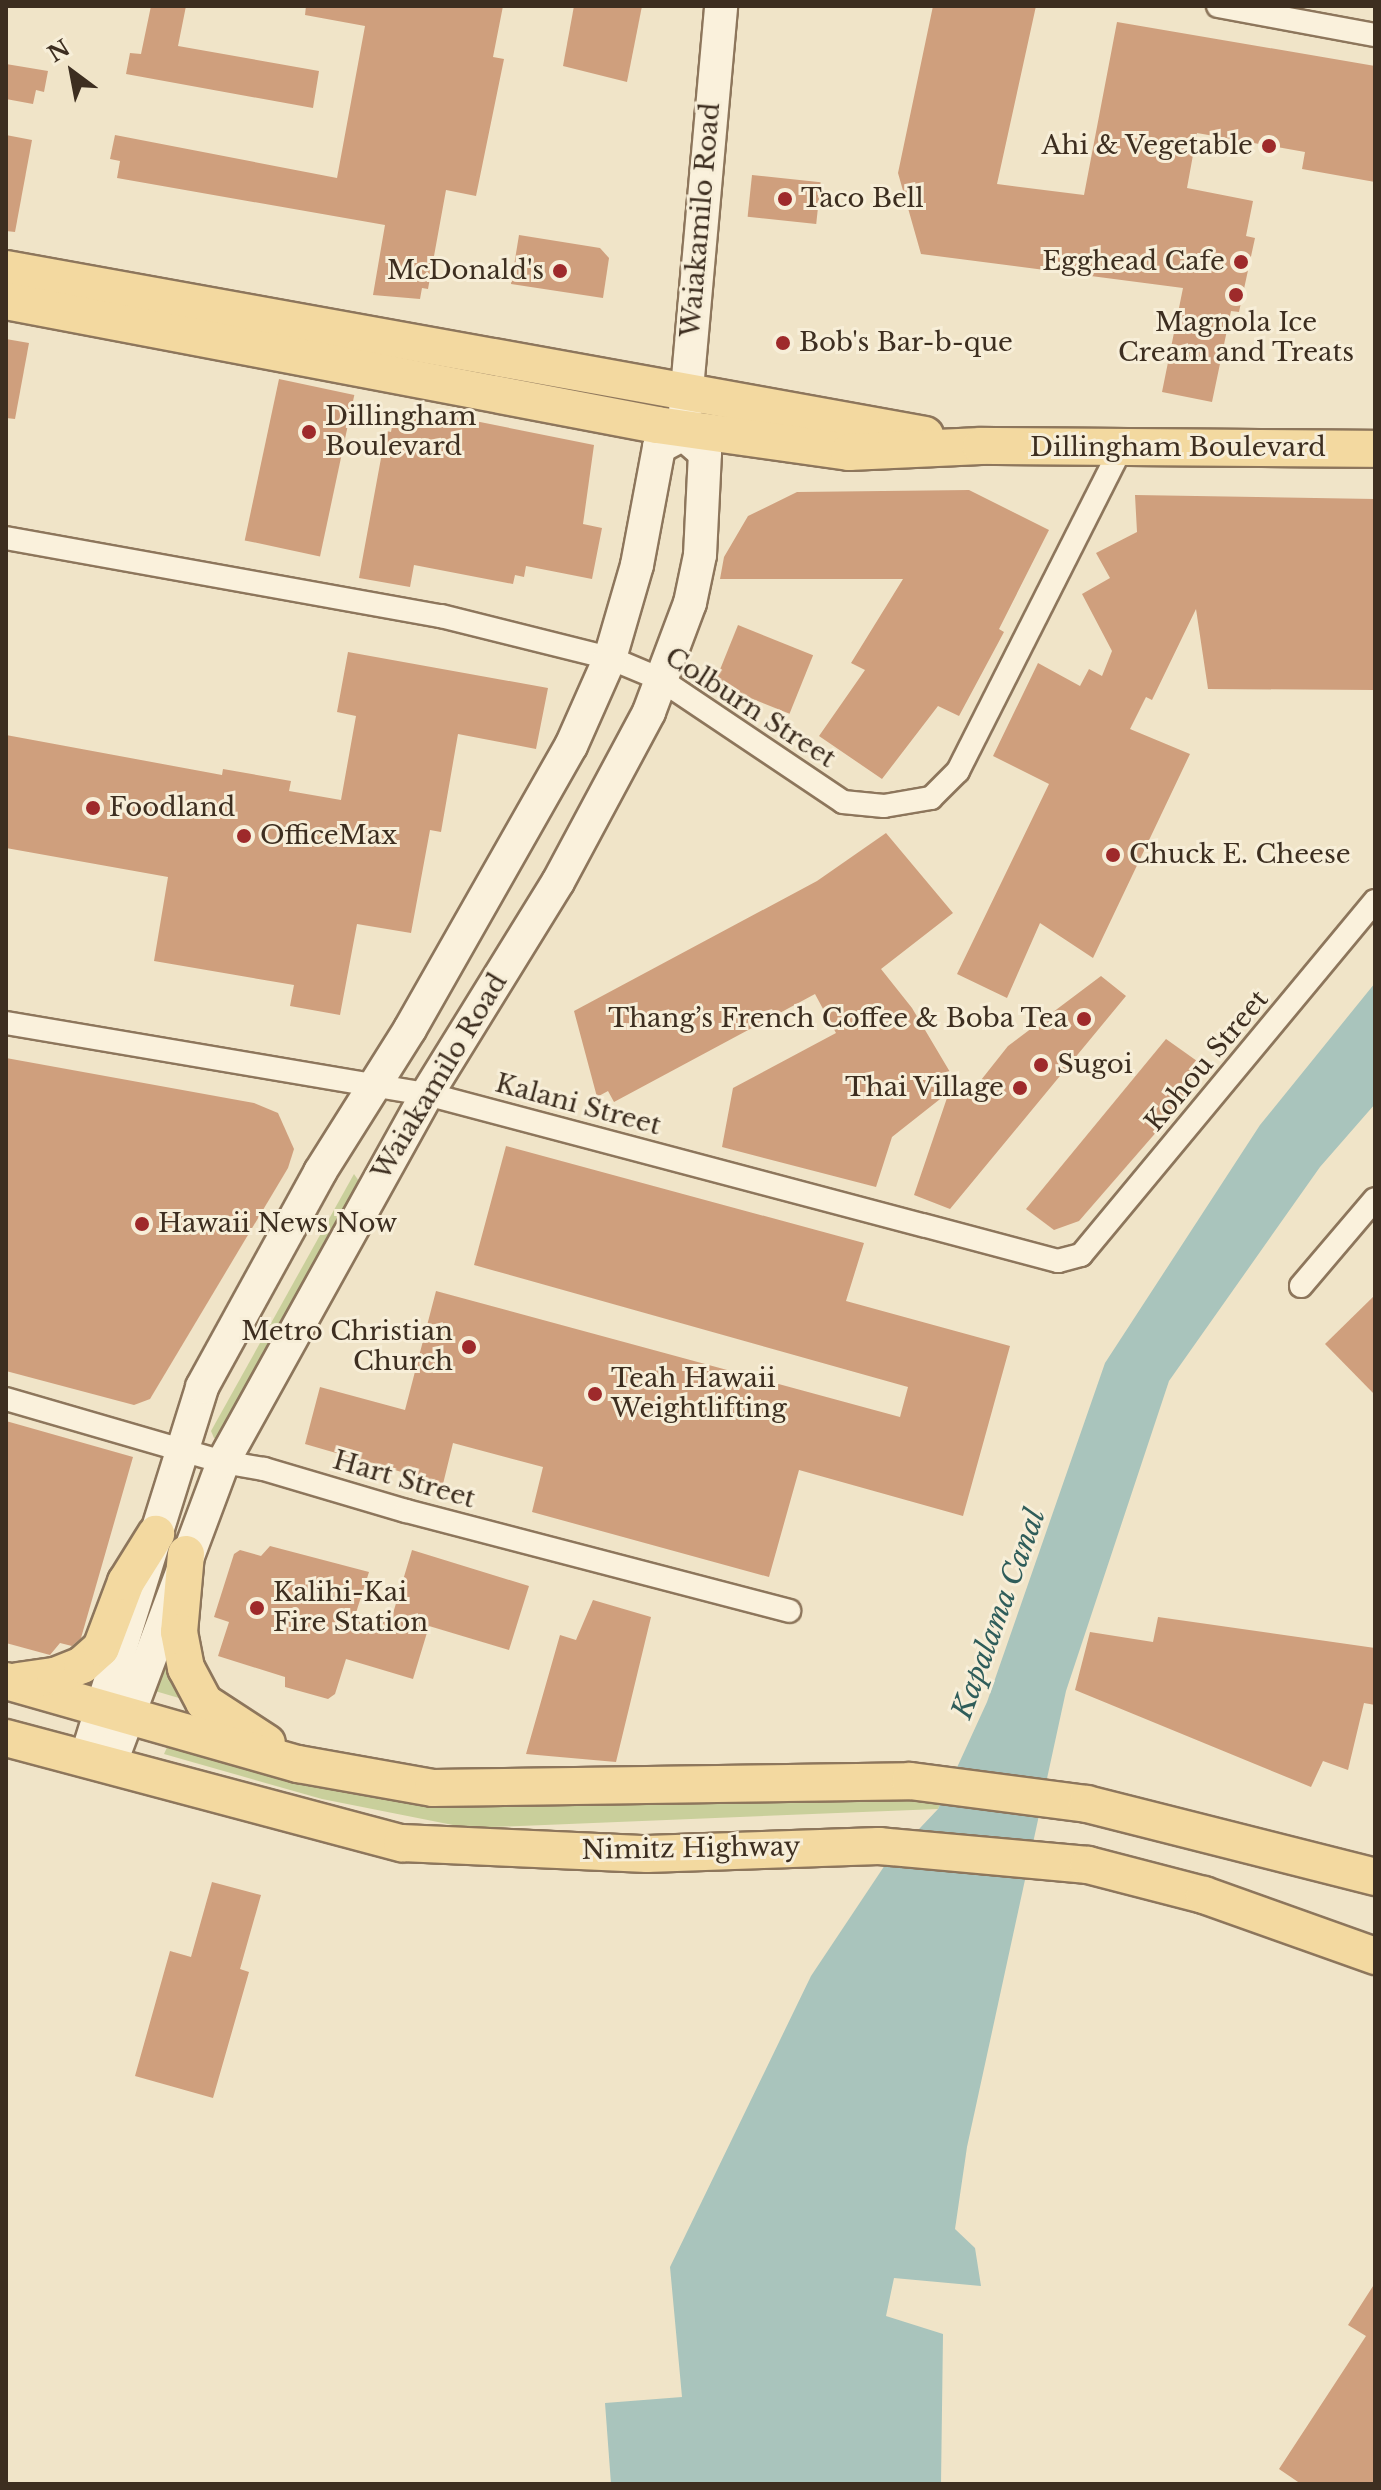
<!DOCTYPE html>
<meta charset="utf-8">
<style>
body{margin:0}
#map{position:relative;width:1381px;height:2490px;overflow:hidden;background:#f0e4c8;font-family:"Libre Baskerville",serif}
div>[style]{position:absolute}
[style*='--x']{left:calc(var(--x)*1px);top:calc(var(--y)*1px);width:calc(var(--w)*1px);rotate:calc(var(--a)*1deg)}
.green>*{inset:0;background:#c9cf9b}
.water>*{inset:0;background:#a9c4bc}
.building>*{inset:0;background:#cf9f7d;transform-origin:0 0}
.roads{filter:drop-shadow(2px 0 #8d765c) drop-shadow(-2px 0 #8d765c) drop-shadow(0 2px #8d765c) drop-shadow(0 -2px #8d765c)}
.street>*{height:22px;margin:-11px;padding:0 11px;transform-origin:11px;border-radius:11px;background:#faf1dc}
.secondary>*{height:32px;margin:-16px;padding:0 16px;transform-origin:16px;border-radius:16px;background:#faf1dc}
.primary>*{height:36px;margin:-18px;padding:0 18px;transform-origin:18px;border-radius:18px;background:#f3d9a0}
.dots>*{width:22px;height:22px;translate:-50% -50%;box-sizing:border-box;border:4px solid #f7eed8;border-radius:50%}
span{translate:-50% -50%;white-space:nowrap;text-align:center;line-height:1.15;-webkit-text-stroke:6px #f7eed8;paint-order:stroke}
.poi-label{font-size:26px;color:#3d2e20}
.right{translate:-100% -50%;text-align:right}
.left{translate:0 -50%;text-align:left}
.street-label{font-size:26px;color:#3d2e20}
.water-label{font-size:28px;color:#2f5d5a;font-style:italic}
.frame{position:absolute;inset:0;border:8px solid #3d2e20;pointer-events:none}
.north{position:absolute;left:32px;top:32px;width:80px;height:80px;-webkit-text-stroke:6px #f7eed8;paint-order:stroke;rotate:328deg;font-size:22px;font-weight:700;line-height:32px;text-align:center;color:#3d2e20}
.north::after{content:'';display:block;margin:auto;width:28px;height:36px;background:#3d2e20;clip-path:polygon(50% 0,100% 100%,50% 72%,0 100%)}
</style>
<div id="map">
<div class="green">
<div style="clip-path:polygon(354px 1174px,361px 1184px,218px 1439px,214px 1438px,211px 1431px)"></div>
<div style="clip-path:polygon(168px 1642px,203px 1705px,155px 1691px)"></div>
<div style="clip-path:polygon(169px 1743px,320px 1784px,949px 1784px,938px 1809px,468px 1828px,322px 1799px,164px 1754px)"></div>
</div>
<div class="water">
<div style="clip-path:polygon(1375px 983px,1375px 1104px,1320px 1167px,1169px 1381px,1066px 1691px,967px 2147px,955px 2229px,975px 2248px,981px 2286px,894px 2278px,886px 2316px,943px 2334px,941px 2484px,611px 2484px,605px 2403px,682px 2397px,670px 2267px,811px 1976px,885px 1865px,938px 1809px,987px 1702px,1105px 1363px,1260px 1125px)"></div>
</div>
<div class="building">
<div style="clip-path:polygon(151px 6px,186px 6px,178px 46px,319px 71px,313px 108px,126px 74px,130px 53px,141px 54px)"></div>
<div style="clip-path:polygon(306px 6px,503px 6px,493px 57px,504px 59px,476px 196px,446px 190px,428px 289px,422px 288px,420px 299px,373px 295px,385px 225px,117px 178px,120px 161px,110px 159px,115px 135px,337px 178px,365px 26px,305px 15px)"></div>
<div style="clip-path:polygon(574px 6px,642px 6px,627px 82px,563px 66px)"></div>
<div style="clip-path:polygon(933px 6px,1036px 6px,997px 184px,1084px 195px,1117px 22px,1375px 66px,1375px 182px,1302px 169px,1305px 152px,1197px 133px,1187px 188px,1253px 201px,1246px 236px,1255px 238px,1239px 312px,1231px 311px,1212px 402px,1162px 392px,1183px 288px,921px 254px,898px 173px)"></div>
<div style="clip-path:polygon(6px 64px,48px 71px,44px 92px,36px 90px,33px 104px,6px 99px)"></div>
<div style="clip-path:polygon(6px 135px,32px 140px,15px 232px,6px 231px)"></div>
<div style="left:752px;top:175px;width:69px;height:42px;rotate:6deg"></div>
<div style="clip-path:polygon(519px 235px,600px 248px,609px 258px,603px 298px,511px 284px)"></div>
<div style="clip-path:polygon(6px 339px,29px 343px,15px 419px,6px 418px)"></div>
<div style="left:279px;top:379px;width:77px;height:165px;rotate:12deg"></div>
<div style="clip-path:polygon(394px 415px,449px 425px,450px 416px,594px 445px,583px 524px,602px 528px,592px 579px,526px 566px,524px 577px,515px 575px,513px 584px,414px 565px,410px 587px,359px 578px,386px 431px,391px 432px)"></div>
<div style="clip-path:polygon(969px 490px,1049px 530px,999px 629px,1004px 632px,959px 716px,938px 706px,882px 779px,819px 736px,865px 670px,851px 663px,903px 579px,720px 579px,724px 557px,748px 516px,797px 492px)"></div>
<div style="clip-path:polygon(1135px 495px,1375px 499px,1375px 690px,1208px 689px,1196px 609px,1152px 700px,1146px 697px,1130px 729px,1190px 754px,1093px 958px,1040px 923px,1007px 998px,957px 974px,1049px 784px,993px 756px,1038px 663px,1080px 686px,1089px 669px,1102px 676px,1112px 651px,1082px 594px,1110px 578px,1096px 553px,1137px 532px)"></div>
<div style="left:738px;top:625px;width:81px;height:63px;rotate:22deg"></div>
<div style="clip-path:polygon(348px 652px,548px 688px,536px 749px,458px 734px,441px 832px,430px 830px,411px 933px,357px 924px,340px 1015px,290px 1006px,294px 985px,154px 961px,168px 877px,6px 848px,6px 735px,222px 775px,223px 769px,291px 781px,289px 791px,341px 800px,356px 716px,337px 712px)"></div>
<div style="clip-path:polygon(886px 833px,953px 913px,881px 969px,912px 1008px,966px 1099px,1008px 1046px,1101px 976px,1126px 996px,950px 1209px,914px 1195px,949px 1092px,892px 1137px,876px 1187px,722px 1147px,733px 1088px,836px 1033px,815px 994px,614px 1102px,608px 1091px,597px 1097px,574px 1011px,817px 881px)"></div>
<div style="clip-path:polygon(1166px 1039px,1197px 1061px,1185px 1099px,1079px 1221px,1054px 1230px,1026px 1209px)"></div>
<div style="clip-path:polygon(6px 1058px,254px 1103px,278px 1113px,294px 1149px,288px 1168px,150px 1399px,134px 1405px,6px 1371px)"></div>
<div style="clip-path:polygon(506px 1146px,864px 1243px,846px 1301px,1010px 1346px,963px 1516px,799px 1470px,769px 1577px,532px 1512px,543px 1467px,453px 1443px,443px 1484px,305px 1444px,320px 1387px,405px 1410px,436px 1291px,900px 1417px,908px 1387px,474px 1265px)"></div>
<div style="clip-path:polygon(1375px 1295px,1375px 1395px,1325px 1344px)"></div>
<div style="clip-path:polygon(6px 1421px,133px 1457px,81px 1638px,72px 1646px,60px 1643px,50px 1655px,6px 1643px)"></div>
<div style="clip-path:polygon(270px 1546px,369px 1572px,354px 1619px,391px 1620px,412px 1550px,529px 1586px,509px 1650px,429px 1626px,413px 1679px,346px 1659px,335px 1694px,328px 1699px,285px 1687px,285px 1677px,218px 1656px,229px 1622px,214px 1617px,234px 1554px,240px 1550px,261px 1556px)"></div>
<div style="clip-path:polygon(593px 1600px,651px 1617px,616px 1762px,526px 1754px,560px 1635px,576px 1640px)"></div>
<div style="clip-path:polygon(1158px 1617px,1375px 1648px,1375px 1705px,1364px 1703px,1348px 1770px,1323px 1761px,1311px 1787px,1075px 1690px,1090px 1632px,1153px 1642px)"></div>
<div style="clip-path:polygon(212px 1882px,261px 1895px,240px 1969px,249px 1972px,213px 2098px,135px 2076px,170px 1951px,191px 1957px)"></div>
<div style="clip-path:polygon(1375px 2283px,1375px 2484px,1301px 2484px,1279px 2469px,1366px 2336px,1348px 2325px)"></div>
</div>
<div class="roads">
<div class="street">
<div style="--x:1218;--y:6;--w:160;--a:10.5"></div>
<div style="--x:6;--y:538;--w:442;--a:10.2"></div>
<div style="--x:441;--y:616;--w:174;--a:14"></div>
<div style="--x:610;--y:658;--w:54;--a:22.8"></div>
<div style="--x:660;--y:679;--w:220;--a:33.9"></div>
<div style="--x:843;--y:802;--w:41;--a:5.6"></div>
<div style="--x:884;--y:806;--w:48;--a:-9.7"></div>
<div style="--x:931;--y:798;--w:38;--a:-45"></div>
<div style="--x:958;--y:771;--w:361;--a:-63.2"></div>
<div style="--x:6;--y:1023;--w:427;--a:9.6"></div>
<div style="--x:427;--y:1094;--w:653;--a:14.82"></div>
<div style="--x:1058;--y:1261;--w:24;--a:-15"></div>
<div style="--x:1081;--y:1255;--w:460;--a:-50.3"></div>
<div style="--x:1301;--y:1286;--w:114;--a:-49.6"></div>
<div style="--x:6;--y:1399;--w:226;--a:16.2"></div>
<div style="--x:223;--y:1462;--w:42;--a:9.7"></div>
<div style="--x:264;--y:1469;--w:148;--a:16.5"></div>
<div style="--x:406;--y:1511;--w:396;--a:14.6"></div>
</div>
<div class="secondary">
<div style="--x:683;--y:434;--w:430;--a:-84.9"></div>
<div style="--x:86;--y:1758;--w:389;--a:-72.6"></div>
<div style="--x:202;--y:1387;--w:245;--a:-61.2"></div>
<div style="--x:320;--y:1172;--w:169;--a:-57.8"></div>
<div style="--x:410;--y:1029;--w:326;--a:-60.4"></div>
<div style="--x:571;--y:746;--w:96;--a:-66.1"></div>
<div style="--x:610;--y:658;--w:97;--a:-73.8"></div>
<div style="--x:637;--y:565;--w:120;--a:-79.4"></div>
<div style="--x:659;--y:447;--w:27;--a:-28"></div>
<div style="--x:110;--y:1765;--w:323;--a:-69.5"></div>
<div style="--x:223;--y:1462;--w:421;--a:-61"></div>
<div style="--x:427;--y:1094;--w:249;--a:-58.3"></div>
<div style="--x:558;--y:882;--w:193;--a:-61.8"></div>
<div style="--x:649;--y:712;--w:116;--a:-69.4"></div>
<div style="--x:690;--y:603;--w:49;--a:-78.2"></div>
<div style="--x:700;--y:555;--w:102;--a:-87.2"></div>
<div style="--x:705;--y:453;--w:29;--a:-139"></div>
</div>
<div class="primary">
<div style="--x:6;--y:269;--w:934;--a:10.24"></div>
<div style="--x:6;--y:301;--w:663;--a:10.78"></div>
<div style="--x:657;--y:425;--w:194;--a:8"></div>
<div style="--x:849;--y:452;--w:132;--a:-2.6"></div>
<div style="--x:981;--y:446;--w:394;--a:0.4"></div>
<div style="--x:186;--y:1554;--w:78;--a:95.1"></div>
<div style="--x:179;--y:1632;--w:37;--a:79"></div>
<div style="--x:186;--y:1668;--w:38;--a:62"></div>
<div style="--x:204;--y:1702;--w:75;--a:33.1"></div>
<div style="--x:6;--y:1681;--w:304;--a:15.9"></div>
<div style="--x:298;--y:1764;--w:137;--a:10.1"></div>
<div style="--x:433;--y:1788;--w:477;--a:-0.8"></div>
<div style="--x:910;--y:1781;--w:178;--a:7.4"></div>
<div style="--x:1087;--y:1804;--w:297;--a:14.2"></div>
<div style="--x:18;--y:1681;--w:37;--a:-8"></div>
<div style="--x:55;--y:1676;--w:29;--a:-22"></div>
<div style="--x:82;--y:1665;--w:25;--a:-42"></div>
<div style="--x:101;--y:1648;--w:71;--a:-69.3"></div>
<div style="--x:126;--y:1582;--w:57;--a:-58"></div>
<div style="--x:6;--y:1738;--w:410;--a:14.9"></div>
<div style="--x:402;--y:1843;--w:245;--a:2.6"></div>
<div style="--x:647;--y:1854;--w:232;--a:-2"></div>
<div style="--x:879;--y:1846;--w:210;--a:5.2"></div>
<div style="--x:1088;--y:1865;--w:120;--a:14.5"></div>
<div style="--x:1204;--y:1895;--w:182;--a:19.6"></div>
</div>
</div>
<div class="dots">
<div style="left:1269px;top:146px;background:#9e2a2b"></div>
<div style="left:785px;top:199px;background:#9e2a2b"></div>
<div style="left:1241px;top:262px;background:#9e2a2b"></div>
<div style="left:560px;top:271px;background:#9e2a2b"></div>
<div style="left:1236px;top:295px;background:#9e2a2b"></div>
<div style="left:783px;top:343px;background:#9e2a2b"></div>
<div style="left:309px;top:432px;background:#9e2a2b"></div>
<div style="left:93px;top:808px;background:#9e2a2b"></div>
<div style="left:244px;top:836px;background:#9e2a2b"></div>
<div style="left:1113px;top:855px;background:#9e2a2b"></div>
<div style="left:1084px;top:1019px;background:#9e2a2b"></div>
<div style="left:1041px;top:1065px;background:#9e2a2b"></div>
<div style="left:1020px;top:1088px;background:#9e2a2b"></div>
<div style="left:142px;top:1224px;background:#9e2a2b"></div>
<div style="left:469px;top:1347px;background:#9e2a2b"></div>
<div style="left:595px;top:1394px;background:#9e2a2b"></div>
<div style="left:257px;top:1608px;background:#9e2a2b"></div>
</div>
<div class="poi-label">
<span class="right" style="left:1253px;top:146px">Ahi &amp; Vegetable</span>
<span class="left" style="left:801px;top:199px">Taco Bell</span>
<span class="right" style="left:1225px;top:262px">Egghead Cafe</span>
<span class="right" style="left:544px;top:271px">McDonald's</span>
<span style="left:1236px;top:338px">Magnola Ice<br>Cream and Treats</span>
<span class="left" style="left:799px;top:343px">Bob's Bar-b-que</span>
<span class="left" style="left:325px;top:432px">Dillingham<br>Boulevard</span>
<span class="left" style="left:109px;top:808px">Foodland</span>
<span class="left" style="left:260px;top:836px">OfficeMax</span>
<span class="left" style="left:1129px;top:855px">Chuck E. Cheese</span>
<span class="right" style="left:1068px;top:1019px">Thang’s French Coffee &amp; Boba Tea</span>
<span class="left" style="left:1057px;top:1065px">Sugoi</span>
<span class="right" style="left:1004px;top:1088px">Thai Village</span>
<span class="left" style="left:158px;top:1224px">Hawaii News Now</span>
<span class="right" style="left:453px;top:1347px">Metro Christian<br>Church</span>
<span class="left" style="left:611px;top:1394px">Teah Hawaii<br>Weightlifting</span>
<span class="left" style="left:273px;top:1608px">Kalihi-Kai<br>Fire Station</span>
</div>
<div class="street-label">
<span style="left:701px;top:220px;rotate:-85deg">Waiakamilo Road</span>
<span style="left:1178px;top:448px">Dillingham Boulevard</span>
<span style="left:750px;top:708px;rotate:33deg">Colburn Street</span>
<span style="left:1207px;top:1061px;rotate:-50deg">Kohou Street</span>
<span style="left:440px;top:1077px;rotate:-59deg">Waiakamilo Road</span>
<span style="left:578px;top:1105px;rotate:15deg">Kalani Street</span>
<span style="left:404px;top:1480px;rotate:16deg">Hart Street</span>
<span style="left:691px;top:1849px;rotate:-1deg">Nimitz Highway</span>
</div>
<div class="water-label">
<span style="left:999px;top:1614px;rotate:-70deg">Kapalama Canal</span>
</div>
<div class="frame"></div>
<div class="north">N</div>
</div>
